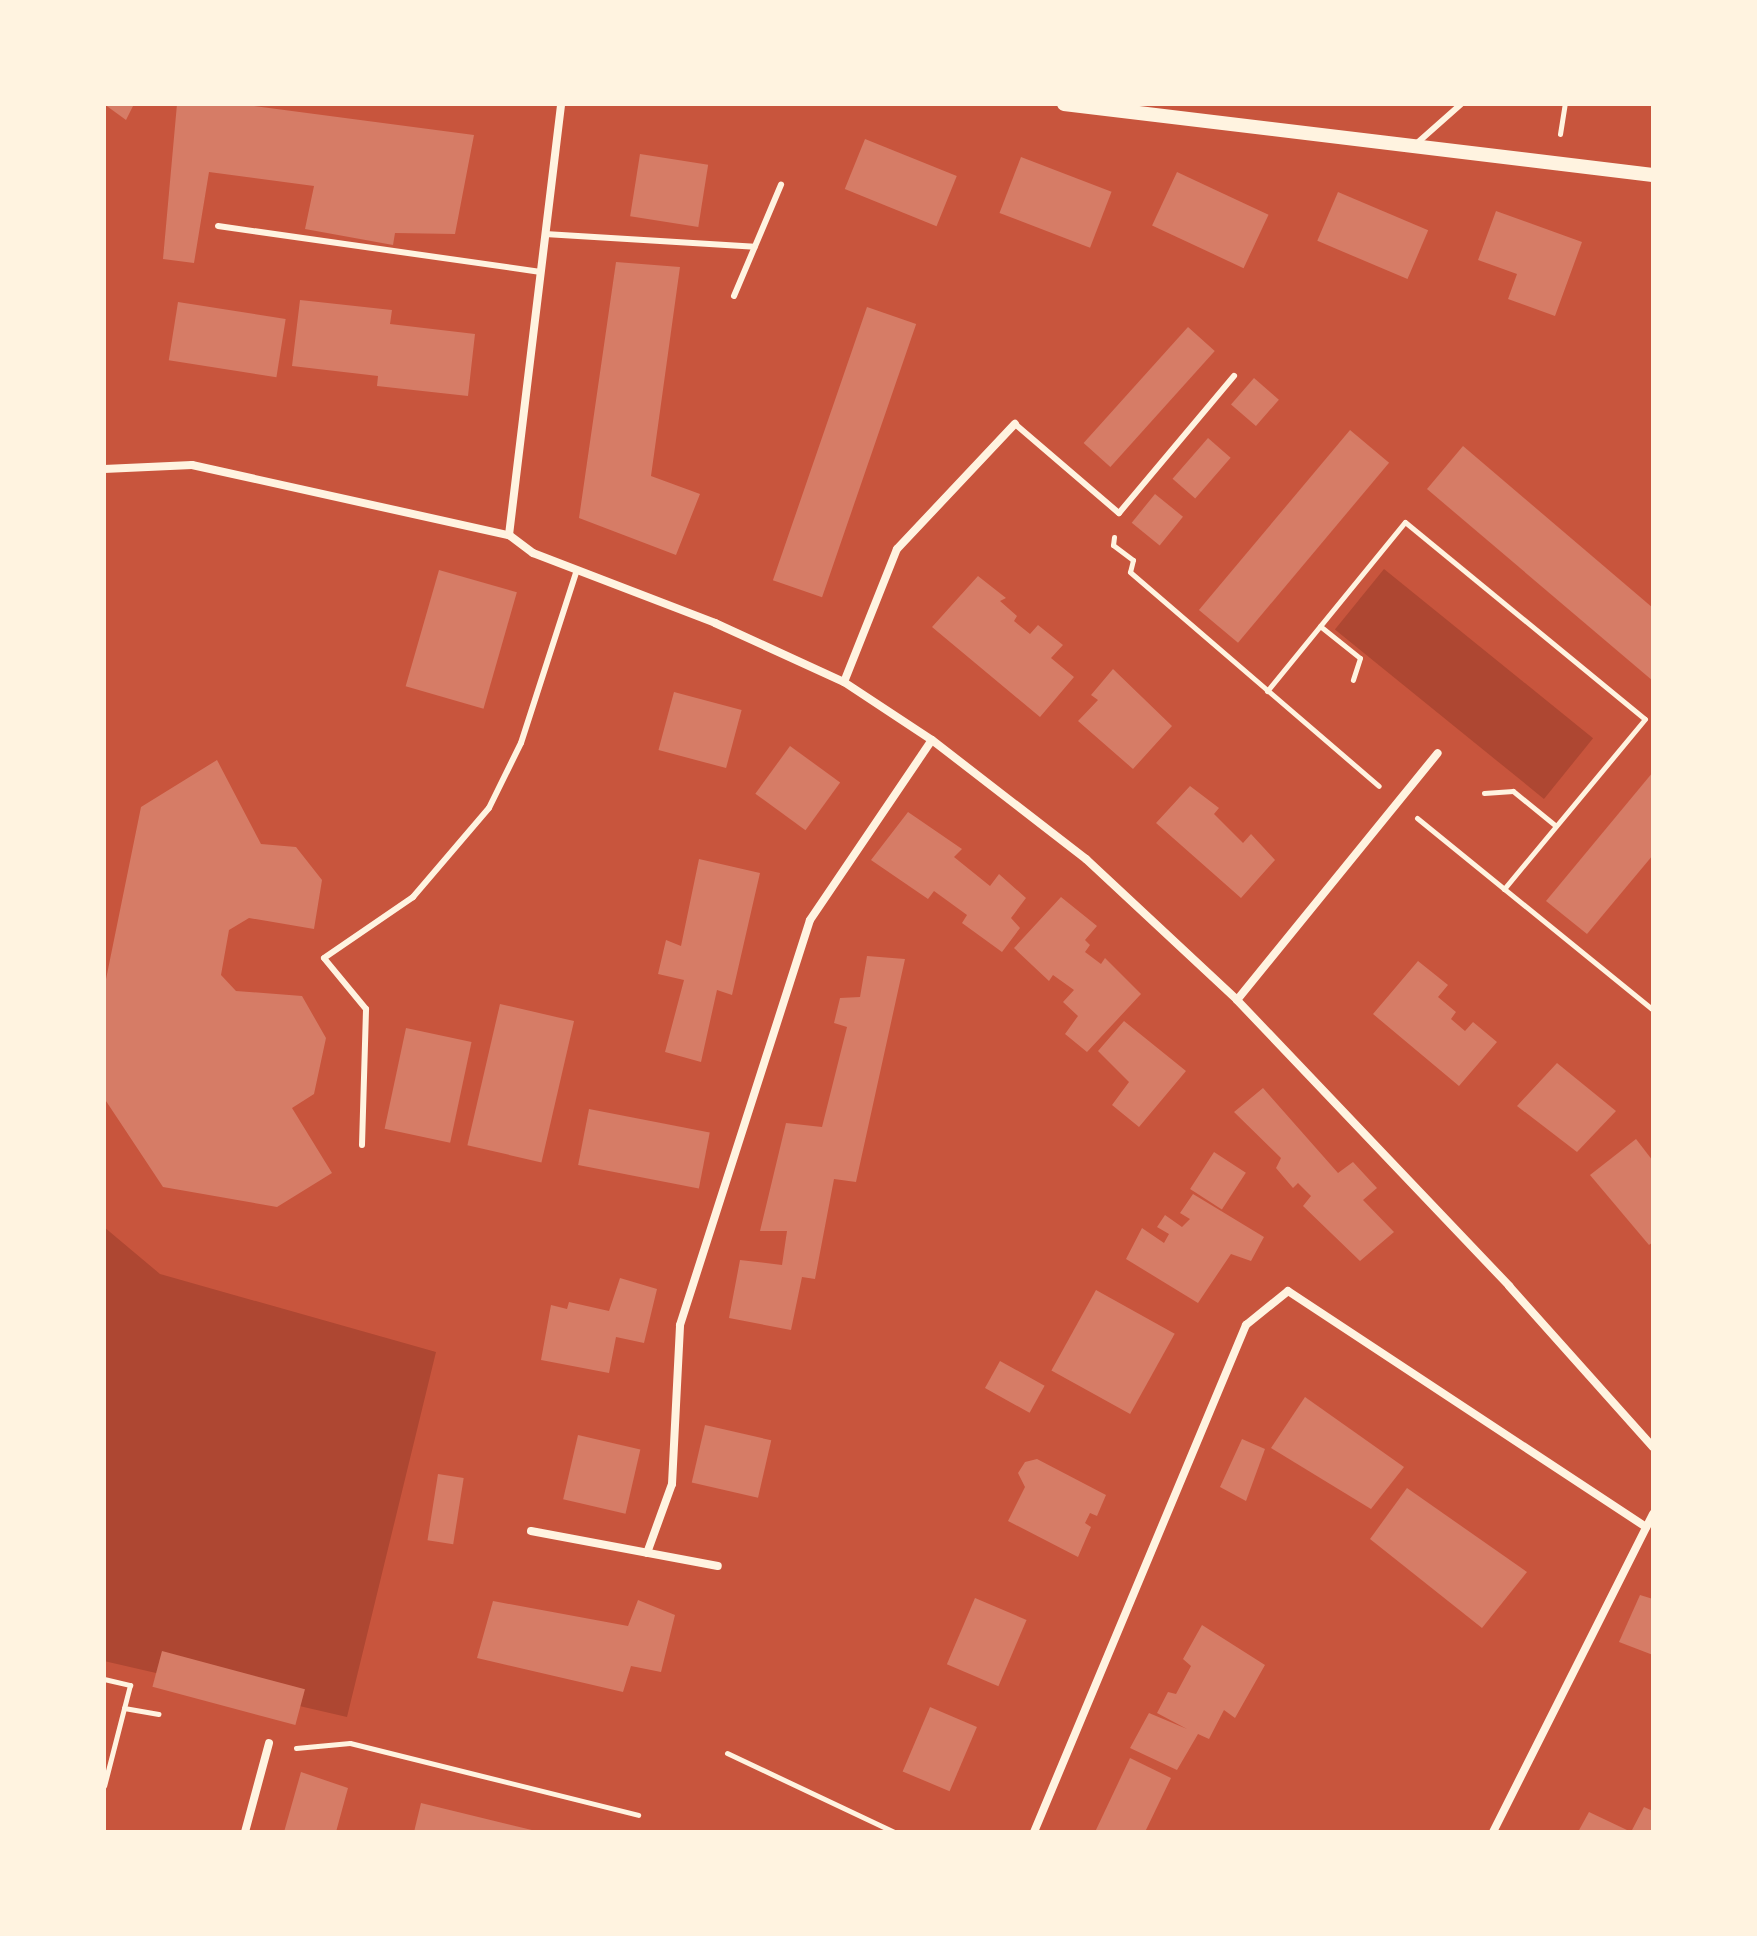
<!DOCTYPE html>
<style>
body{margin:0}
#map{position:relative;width:1757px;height:1936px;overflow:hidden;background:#c8553d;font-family:"Zilla Slab",serif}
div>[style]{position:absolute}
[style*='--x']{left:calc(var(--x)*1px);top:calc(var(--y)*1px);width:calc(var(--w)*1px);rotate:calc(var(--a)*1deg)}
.green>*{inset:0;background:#ae4732;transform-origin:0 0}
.building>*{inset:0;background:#d67c66;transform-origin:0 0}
.path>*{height:5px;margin:-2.5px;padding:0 2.5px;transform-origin:2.5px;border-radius:2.5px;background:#fff3e0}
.service>*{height:6px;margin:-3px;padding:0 3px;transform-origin:3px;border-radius:3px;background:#fff3e0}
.minor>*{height:8px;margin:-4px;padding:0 4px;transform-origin:4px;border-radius:4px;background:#fff3e0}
.tertiary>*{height:14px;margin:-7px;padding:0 7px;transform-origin:7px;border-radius:7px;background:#fff3e0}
span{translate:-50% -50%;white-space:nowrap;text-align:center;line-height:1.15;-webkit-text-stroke:6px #fff3e0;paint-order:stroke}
.frame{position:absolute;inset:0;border:106px solid #fff3e0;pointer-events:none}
</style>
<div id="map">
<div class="green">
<div style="left:1384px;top:569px;width:269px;height:78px;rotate:39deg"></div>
<div style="clip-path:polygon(104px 1227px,160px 1274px,436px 1352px,347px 1717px,104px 1661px)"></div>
</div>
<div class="building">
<div style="clip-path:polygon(104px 104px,134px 104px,126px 120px)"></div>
<div style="clip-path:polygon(177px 104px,239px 104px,474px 135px,455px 234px,395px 233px,393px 245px,305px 229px,314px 186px,209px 172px,194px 263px,163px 259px)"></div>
<div style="left:865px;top:139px;width:99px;height:54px;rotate:22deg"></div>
<div style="left:640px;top:154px;width:69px;height:63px;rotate:9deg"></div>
<div style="left:1021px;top:157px;width:97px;height:60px;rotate:21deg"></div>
<div style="left:1177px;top:172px;width:101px;height:59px;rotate:25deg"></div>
<div style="left:1338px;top:192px;width:98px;height:53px;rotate:23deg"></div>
<div style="clip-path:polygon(1496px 211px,1582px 242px,1555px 316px,1508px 299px,1517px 274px,1478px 260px)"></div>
<div style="clip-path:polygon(616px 262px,680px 267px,651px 476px,700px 494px,676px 555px,579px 518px)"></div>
<div style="clip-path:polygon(300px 300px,392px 310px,390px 324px,475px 334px,468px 396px,377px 386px,378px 376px,292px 366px)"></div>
<div style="left:178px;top:302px;width:109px;height:59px;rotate:9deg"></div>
<div style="left:867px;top:307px;width:52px;height:289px;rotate:19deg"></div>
<div style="left:1188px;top:327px;width:36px;height:156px;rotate:42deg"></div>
<div style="left:1254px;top:378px;width:33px;height:35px;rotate:41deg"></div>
<div style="left:1350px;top:430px;width:51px;height:235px;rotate:40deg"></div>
<div style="left:1208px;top:438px;width:30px;height:54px;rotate:41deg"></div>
<div style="clip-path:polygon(1463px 446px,1653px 608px,1653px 681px,1427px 489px)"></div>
<div style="left:1155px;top:494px;width:36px;height:37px;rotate:39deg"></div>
<div style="left:439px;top:570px;width:81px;height:121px;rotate:16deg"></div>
<div style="clip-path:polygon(978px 576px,1006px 598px,1000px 601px,1017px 616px,1014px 621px,1030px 634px,1038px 625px,1063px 645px,1051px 658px,1074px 677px,1040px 717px,932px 627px)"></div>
<div style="clip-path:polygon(1113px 669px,1172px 726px,1133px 769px,1078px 721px,1098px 700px,1091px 695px)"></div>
<div style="left:674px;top:692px;width:70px;height:60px;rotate:15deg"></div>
<div style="left:790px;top:746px;width:62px;height:59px;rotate:36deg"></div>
<div style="clip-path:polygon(217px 760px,261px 844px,296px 847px,322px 880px,314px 929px,249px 918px,229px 930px,221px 975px,236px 991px,302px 996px,326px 1038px,314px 1094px,292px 1108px,332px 1173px,277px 1207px,163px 1187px,104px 1098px,104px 989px,141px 807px)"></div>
<div style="clip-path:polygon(1653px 772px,1653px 855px,1587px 934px,1546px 901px)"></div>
<div style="clip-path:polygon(1190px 786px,1219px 808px,1214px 814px,1243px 843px,1251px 834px,1275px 860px,1241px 898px,1156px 823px)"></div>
<div style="clip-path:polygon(908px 812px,962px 849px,954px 857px,990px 886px,999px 874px,1026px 898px,1011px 918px,1020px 928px,1002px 952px,962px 923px,967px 915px,934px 891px,928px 899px,871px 860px)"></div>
<div style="clip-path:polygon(699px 859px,760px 873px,732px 995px,717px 990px,701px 1062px,665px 1052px,684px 980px,658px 974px,666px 940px,681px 946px)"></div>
<div style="clip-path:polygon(1061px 897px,1097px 926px,1085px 940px,1090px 945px,1085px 952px,1101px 964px,1105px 958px,1141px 994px,1087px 1052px,1065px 1034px,1078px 1016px,1063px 1002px,1074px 990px,1053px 975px,1049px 981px,1014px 948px)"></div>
<div style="clip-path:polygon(867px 956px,905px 959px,856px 1182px,834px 1179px,815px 1279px,802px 1277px,791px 1330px,729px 1318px,740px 1260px,782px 1265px,787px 1231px,760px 1231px,786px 1123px,822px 1127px,847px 1027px,834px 1023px,840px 998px,860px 997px)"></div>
<div style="clip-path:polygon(1418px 961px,1448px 985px,1438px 997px,1456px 1012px,1451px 1019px,1465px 1031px,1473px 1022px,1497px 1042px,1459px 1086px,1373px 1014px)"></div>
<div style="left:500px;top:1004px;width:76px;height:145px;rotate:13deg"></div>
<div style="clip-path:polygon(1124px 1021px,1186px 1071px,1139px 1127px,1112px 1105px,1129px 1082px,1098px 1051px)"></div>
<div style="left:406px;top:1028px;width:67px;height:103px;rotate:12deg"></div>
<div style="clip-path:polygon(1557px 1063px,1616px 1111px,1577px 1152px,1517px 1106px)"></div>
<div style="clip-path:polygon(1263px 1088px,1338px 1173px,1353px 1162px,1377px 1188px,1363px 1200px,1394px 1232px,1360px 1261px,1303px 1206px,1311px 1196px,1298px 1183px,1293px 1188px,1276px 1168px,1281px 1158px,1234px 1112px)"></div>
<div style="left:589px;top:1109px;width:123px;height:57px;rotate:11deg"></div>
<div style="clip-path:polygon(1636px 1139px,1653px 1161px,1653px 1242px,1649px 1245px,1590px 1175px)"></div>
<div style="left:1214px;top:1152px;width:38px;height:44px;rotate:33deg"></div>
<div style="clip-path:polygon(1193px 1194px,1264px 1237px,1251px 1261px,1231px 1254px,1198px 1303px,1126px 1259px,1142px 1228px,1164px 1243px,1169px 1234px,1157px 1227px,1165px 1215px,1182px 1227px,1190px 1219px,1180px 1213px)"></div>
<div style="clip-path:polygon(620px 1278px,657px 1289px,644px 1343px,616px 1337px,609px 1373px,541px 1360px,551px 1305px,567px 1309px,569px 1302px,609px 1311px)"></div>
<div style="left:1096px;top:1290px;width:90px;height:92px;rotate:29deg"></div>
<div style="left:1000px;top:1361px;width:51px;height:31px;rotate:29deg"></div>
<div style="clip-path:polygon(1305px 1397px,1404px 1467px,1371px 1509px,1271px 1448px)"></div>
<div style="left:705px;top:1425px;width:68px;height:59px;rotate:13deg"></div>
<div style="left:578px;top:1435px;width:64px;height:66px;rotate:13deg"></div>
<div style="clip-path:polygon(1242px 1439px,1265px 1449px,1246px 1501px,1220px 1487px)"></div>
<div style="clip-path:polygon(1037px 1459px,1106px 1495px,1097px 1516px,1090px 1513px,1085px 1523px,1091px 1527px,1078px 1557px,1008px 1521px,1025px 1487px,1018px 1473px,1025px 1462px)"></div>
<div style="left:438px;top:1474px;width:26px;height:67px;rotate:9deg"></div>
<div style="clip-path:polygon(1407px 1488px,1527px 1572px,1482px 1628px,1370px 1539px)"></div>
<div style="clip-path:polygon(1640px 1595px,1653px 1599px,1653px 1655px,1619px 1642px)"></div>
<div style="left:975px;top:1598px;width:56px;height:72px;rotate:23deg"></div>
<div style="clip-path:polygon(638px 1600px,675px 1615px,661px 1672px,631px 1666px,623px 1692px,477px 1658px,493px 1601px,628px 1626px)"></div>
<div style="clip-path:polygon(1202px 1625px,1265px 1665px,1235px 1718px,1224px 1710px,1209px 1739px,1198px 1734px,1177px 1770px,1130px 1748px,1149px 1713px,1187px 1729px,1157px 1713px,1168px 1692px,1176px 1694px,1191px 1666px,1183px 1659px)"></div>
<div style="left:162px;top:1651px;width:148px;height:37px;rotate:15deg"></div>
<div style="left:930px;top:1707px;width:51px;height:70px;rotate:23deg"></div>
<div style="clip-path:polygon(1130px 1758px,1171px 1778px,1145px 1832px,1095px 1832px)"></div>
<div style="clip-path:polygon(301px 1772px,348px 1788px,336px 1832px,284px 1832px)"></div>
<div style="clip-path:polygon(421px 1803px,536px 1831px,535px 1832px,414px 1832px)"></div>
<div style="clip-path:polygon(1644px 1807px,1653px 1811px,1653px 1832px,1631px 1832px)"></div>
<div style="clip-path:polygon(1589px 1812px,1627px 1830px,1578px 1832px)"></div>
</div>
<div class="path">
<div style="--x:1560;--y:134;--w:30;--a:-81"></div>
<div style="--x:1114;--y:537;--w:8;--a:97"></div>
<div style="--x:1113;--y:545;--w:25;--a:37"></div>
<div style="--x:1133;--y:560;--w:12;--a:104"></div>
<div style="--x:1130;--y:572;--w:328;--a:40.7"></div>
<div style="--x:1320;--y:626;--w:51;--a:38.7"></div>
<div style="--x:1360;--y:658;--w:23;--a:108"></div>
<div style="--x:1267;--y:691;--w:218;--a:-50.8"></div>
<div style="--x:1405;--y:522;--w:310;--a:39.4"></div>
<div style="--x:1645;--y:719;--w:221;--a:129.7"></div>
<div style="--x:1484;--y:793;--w:29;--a:-4"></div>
<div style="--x:1513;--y:791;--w:55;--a:39.1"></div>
<div style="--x:1417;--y:818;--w:304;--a:39.1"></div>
<div style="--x:104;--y:1679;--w:27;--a:13"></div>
<div style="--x:130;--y:1685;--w:104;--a:104.4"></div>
<div style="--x:124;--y:1708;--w:35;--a:10"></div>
<div style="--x:296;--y:1748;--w:54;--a:-5.3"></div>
<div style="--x:350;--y:1743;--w:297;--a:14"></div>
<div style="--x:727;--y:1753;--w:185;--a:25.3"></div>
</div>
<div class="service">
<div style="--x:1416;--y:144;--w:60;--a:-41.6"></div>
<div style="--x:218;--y:226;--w:326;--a:8.1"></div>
<div style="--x:545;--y:234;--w:210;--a:3.5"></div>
<div style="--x:734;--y:296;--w:121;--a:-67.1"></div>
<div style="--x:1015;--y:424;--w:137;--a:40.6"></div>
<div style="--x:1119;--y:513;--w:179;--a:-50"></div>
<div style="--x:362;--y:1145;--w:136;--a:-88.3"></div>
<div style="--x:366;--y:1009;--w:66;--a:-129.5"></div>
<div style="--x:324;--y:958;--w:108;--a:-34.4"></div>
<div style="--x:413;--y:897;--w:117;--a:-49.5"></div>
<div style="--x:489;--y:808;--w:72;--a:-63.8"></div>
<div style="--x:521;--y:743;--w:182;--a:-72.1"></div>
</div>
<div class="minor">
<div style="--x:104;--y:469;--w:88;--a:-2.6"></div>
<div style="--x:192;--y:465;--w:325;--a:12.5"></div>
<div style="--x:509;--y:535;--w:30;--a:37"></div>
<div style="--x:533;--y:553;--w:195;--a:21"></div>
<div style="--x:715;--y:623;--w:142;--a:24.6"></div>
<div style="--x:844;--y:682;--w:105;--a:33.4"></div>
<div style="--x:932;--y:740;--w:195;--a:37.7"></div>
<div style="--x:1086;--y:859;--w:207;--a:43"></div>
<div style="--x:1237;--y:1000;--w:395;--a:46.4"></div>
<div style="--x:1509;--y:1286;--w:216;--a:48.2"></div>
<div style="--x:509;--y:535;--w:434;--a:-83.1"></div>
<div style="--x:844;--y:682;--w:143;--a:-68.3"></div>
<div style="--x:897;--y:549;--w:172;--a:-46.7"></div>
<div style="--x:1237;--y:1000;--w:318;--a:-50.9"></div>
<div style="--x:531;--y:1531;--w:190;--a:10.6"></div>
<div style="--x:647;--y:1553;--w:73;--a:-70.1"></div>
<div style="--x:672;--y:1484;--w:159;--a:-87.1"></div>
<div style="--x:680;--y:1325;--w:425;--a:-72.2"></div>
<div style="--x:810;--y:920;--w:217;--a:-55.9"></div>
<div style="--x:245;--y:1832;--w:92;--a:-74.9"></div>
<div style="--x:1034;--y:1832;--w:550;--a:-67.31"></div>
<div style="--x:1246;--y:1325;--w:54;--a:-39"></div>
<div style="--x:1288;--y:1291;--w:429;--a:33.4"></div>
<div style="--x:1493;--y:1832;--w:356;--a:-63.3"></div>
</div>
<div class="tertiary">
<div style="--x:1064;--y:104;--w:593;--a:6.87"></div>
</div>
<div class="frame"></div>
</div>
